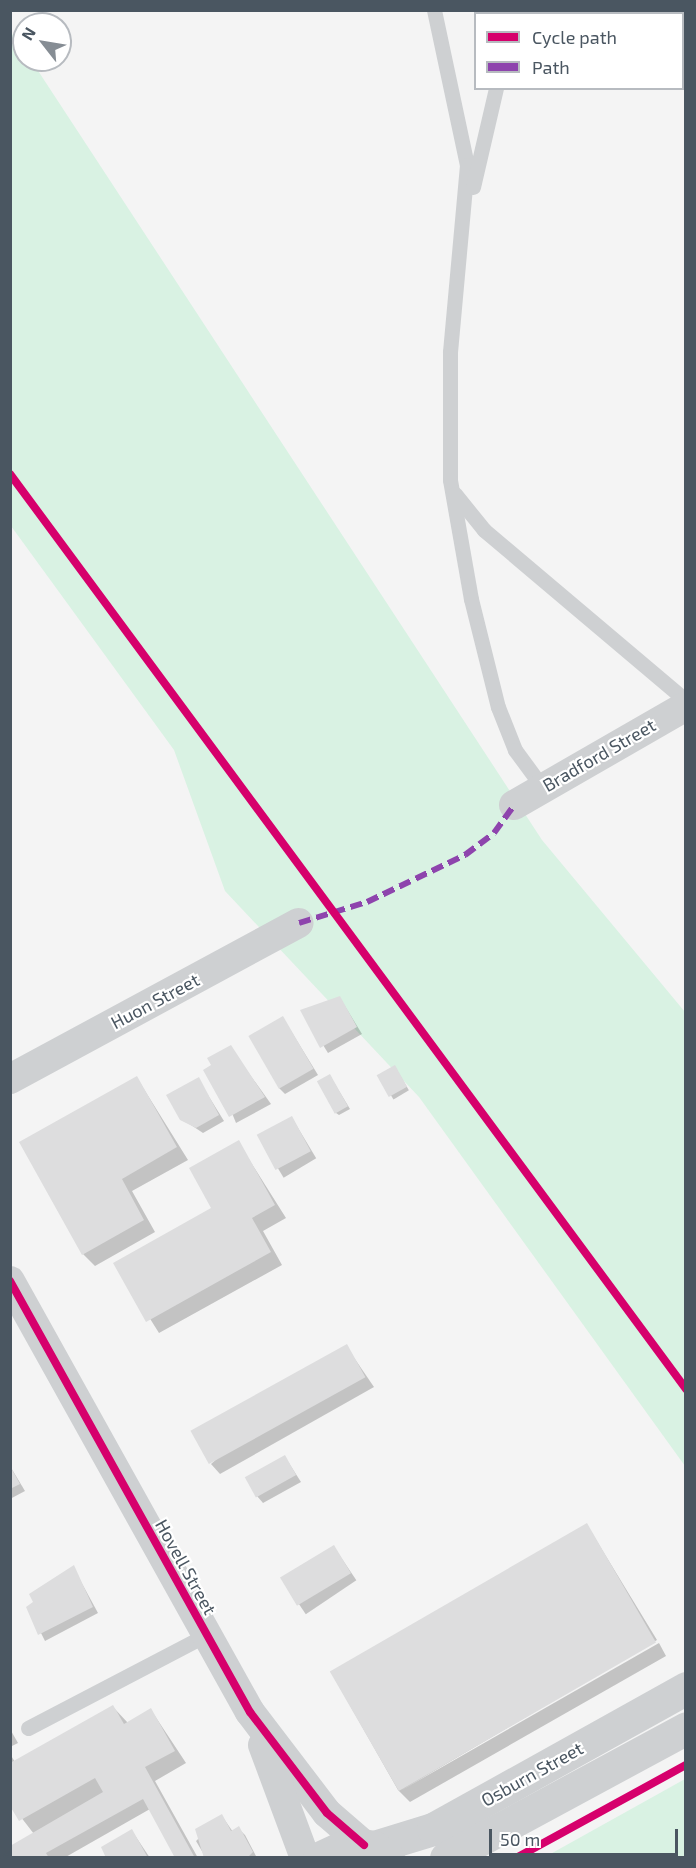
<!DOCTYPE html>
<style>
body{margin:0}
#map{position:relative;width:696px;height:1868px;overflow:hidden;background:#f4f4f4;font-family:"Exo 2",sans-serif}
div>[style]{position:absolute}
[style*='--x']{left:calc(var(--x)*1px);top:calc(var(--y)*1px);width:calc(var(--w)*1px);rotate:calc(var(--a)*1deg)}
.green>*{inset:0;background:#d9f2e3}
.shadow>*{inset:0;background:#0003;transform-origin:0 0}
.building>*{inset:0;background:#ddddde;transform-origin:0 0}
.service>*{height:15px;margin:-7.5px;padding:0 7.5px;transform-origin:7.5px;border-radius:7.5px;background:#ced0d2}
.minor>*{height:30px;margin:-15px;padding:0 15px;transform-origin:15px;border-radius:15px;background:#ced0d2}
.tertiary>*{height:33px;margin:-16.5px;padding:0 16.5px;transform-origin:16.5px;border-radius:16.5px;background:#ced0d2}
.quiet>*{height:6px;margin-top:-3px;transform-origin:0;background:repeating-linear-gradient(90deg,#8e44ad 0 12px,transparent 0 18px)}
.cycleway>*{height:8px;margin:-4px;padding:0 4px;transform-origin:4px;border-radius:4px;background:#d6006c}
span{translate:-50% -50%;white-space:nowrap;text-align:center;line-height:1.15;-webkit-text-stroke:4.5px #fff;paint-order:stroke}
.street-label{font-size:18px;color:#4a5661}
.frame{position:absolute;inset:0;border:12px solid #4a5661;pointer-events:none}
.legend{position:absolute;left:474px;top:12px;width:210px;height:78px;box-sizing:border-box;background:#fff;border:2px solid #b7bbc0;margin:0;padding:8px 10px;list-style:none;font-size:18px;color:#4a5661}
.legend li{display:flex;align-items:center;gap:12px;height:30px}
.legend b{width:30px;border:2px solid #b7bbc0}
.north{position:absolute;left:12px;top:12px;width:60px;height:60px;box-sizing:border-box;background:#fff;border:2px solid #b7bbc0;border-radius:50%;rotate:301deg;font-size:16px;font-weight:700;line-height:24px;text-align:center;color:#4a5661}
.north::after{content:'';display:block;margin:auto;width:21px;height:27px;background:#868d94;clip-path:polygon(50% 0,100% 100%,50% 72%,0 100%)}
.scale{position:absolute;left:489px;top:1829px;width:189px;height:27px;box-sizing:border-box;border:3px solid #4a5661;border-top:0;padding-left:8px;font-size:18px;line-height:21px;white-space:nowrap;color:#4a5661;-webkit-text-stroke:4px #fff;paint-order:stroke}
</style>
<div id="map">
<div class="green">
<div style="clip-path:polygon(10px 29px,24px 60px,31px 60px,542px 840px,685px 1012px,685px 1466px,419px 1097px,225px 891px,174px 750px,11px 526px)"></div>
<div style="clip-path:polygon(685px 1779px,685px 1857px,545px 1857px)"></div>
</div>
<div class="shadow">
<div style="clip-path:polygon(340px 998px,362px 1034px,328px 1053px,302px 1011px)"></div>
<div style="clip-path:polygon(283px 1018px,318px 1075px,285px 1094px,279px 1088px)"></div>
<div style="clip-path:polygon(230px 1047px,271px 1104px,236px 1123px,213px 1066px)"></div>
<div style="left:395px;top:1067px;width:27px;height:18px;rotate:59deg"></div>
<div style="clip-path:polygon(330px 1076px,350px 1109px,339px 1115px,336px 1113px)"></div>
<div style="clip-path:polygon(137px 1078px,188px 1160px,132px 1191px,155px 1232px,95px 1266px,83px 1254px)"></div>
<div style="clip-path:polygon(198px 1079px,224px 1121px,203px 1133px,182px 1119px)"></div>
<div style="left:292px;top:1118px;width:47px;height:38px;rotate:59deg"></div>
<div style="clip-path:polygon(238px 1142px,286px 1218px,263px 1231px,282px 1265px,159px 1333px,115px 1263px,213px 1209px)"></div>
<div style="clip-path:polygon(346px 1346px,374px 1387px,220px 1474px,211px 1464px)"></div>
<div style="clip-path:polygon(285px 1457px,301px 1482px,263px 1503px,257px 1496px)"></div>
<div style="clip-path:polygon(10px 1466px,25px 1491px,10px 1499px)"></div>
<div style="clip-path:polygon(587px 1525px,657px 1640px,400px 1791px,659px 1643px,666px 1656px,410px 1802px,398px 1790px,331px 1672px)"></div>
<div style="left:334px;top:1547px;width:40px;height:61px;rotate:56deg"></div>
<div style="clip-path:polygon(73px 1567px,98px 1613px,45px 1641px,28px 1607px)"></div>
<div style="clip-path:polygon(113px 1707px,128px 1723px,151px 1710px,186px 1763px,155px 1781px,198px 1858px,179px 1858px,150px 1809px,64px 1858px,10px 1858px,34px 1834px,10px 1803px,10px 1754px,15px 1762px)"></div>
<div style="clip-path:polygon(10px 1729px,18px 1743px,10px 1747px)"></div>
<div style="clip-path:polygon(222px 1816px,233px 1832px,238px 1828px,245px 1835px,257px 1858px,206px 1858px,196px 1841px)"></div>
<div style="clip-path:polygon(132px 1831px,150px 1858px,108px 1858px)"></div>
</div>
<div class="building">
<div style="clip-path:polygon(340px 996px,357px 1027px,320px 1048px,300px 1010px)"></div>
<div style="left:283px;top:1016px;width:61px;height:40px;rotate:60deg"></div>
<div style="clip-path:polygon(231px 1045px,265px 1097px,229px 1117px,203px 1070px,211px 1065px,207px 1058px)"></div>
<div style="left:395px;top:1065px;width:25px;height:21px;rotate:61deg"></div>
<div style="left:330px;top:1074px;width:37px;height:15px;rotate:61deg"></div>
<div style="clip-path:polygon(137px 1076px,177px 1147px,122px 1179px,144px 1220px,82px 1255px,19px 1142px)"></div>
<div style="clip-path:polygon(199px 1077px,219px 1115px,196px 1128px,180px 1120px,166px 1095px)"></div>
<div style="left:292px;top:1116px;width:40px;height:40px;rotate:62deg"></div>
<div style="clip-path:polygon(239px 1140px,275px 1205px,252px 1218px,271px 1252px,146px 1322px,113px 1263px,211px 1208px,189px 1168px)"></div>
<div style="left:347px;top:1344px;width:38px;height:179px;rotate:61deg"></div>
<div style="left:285px;top:1455px;width:23px;height:46px;rotate:61deg"></div>
<div style="clip-path:polygon(10px 1466px,20px 1484px,10px 1489px)"></div>
<div style="left:587px;top:1523px;width:138px;height:297px;rotate:60deg"></div>
<div style="left:334px;top:1545px;width:33px;height:63px;rotate:59deg"></div>
<div style="clip-path:polygon(74px 1565px,93px 1607px,38px 1635px,26px 1607px,33px 1602px,29px 1594px)"></div>
<div style="clip-path:polygon(113px 1705px,124px 1724px,151px 1708px,175px 1751px,145px 1767px,195px 1858px,175px 1858px,143px 1799px,46px 1853px,49px 1858px,10px 1858px,10px 1846px,103px 1792px,95px 1778px,19px 1821px,10px 1806px,10px 1763px)"></div>
<div style="clip-path:polygon(222px 1814px,231px 1831px,239px 1826px,253px 1852px,247px 1858px,204px 1858px,195px 1829px)"></div>
<div style="clip-path:polygon(132px 1829px,148px 1858px,106px 1858px,101px 1847px)"></div>
</div>
<div class="service">
<div style="--x:434;--y:10;--w:158;--a:78"></div>
<div style="--x:467;--y:165;--w:188;--a:95.2"></div>
<div style="--x:450;--y:352;--w:128;--a:90"></div>
<div style="--x:450;--y:480;--w:121;--a:80"></div>
<div style="--x:471;--y:599;--w:111;--a:76"></div>
<div style="--x:498;--y:707;--w:46;--a:68.4"></div>
<div style="--x:515;--y:750;--w:47;--a:53.6"></div>
<div style="--x:514;--y:14;--w:4;--a:-76"></div>
<div style="--x:473;--y:187;--w:102;--a:-76.9"></div>
<div style="--x:455;--y:494;--w:46;--a:51.1"></div>
<div style="--x:484;--y:530;--w:265;--a:40.2"></div>
<div style="--x:28;--y:1728;--w:201;--a:-27.6"></div>
</div>
<div class="minor">
<div style="--x:514;--y:805;--w:198;--a:-29.9"></div>
<div style="--x:10;--y:1079;--w:328;--a:-28.4"></div>
<div style="--x:10;--y:1281;--w:493;--a:60.9"></div>
<div style="--x:250;--y:1712;--w:127;--a:52.7"></div>
<div style="--x:327;--y:1813;--w:49;--a:40.9"></div>
<div style="--x:263;--y:1745;--w:121;--a:69.6"></div>
</div>
<div class="tertiary">
<div style="--x:374;--y:1847;--w:62;--a:-17"></div>
<div style="--x:433;--y:1829;--w:290;--a:-29.1"></div>
<div style="--x:319;--y:1858;--w:35;--a:-25"></div>
<div style="--x:351;--y:1843;--w:23;--a:10"></div>
<div style="--x:374;--y:1847;--w:18;--a:38"></div>
<div style="--x:446;--y:1858;--w:273;--a:-28.4"></div>
</div>
<div class="quiet">
<div style="--x:299;--y:923;--w:71;--a:-17.2"></div>
<div style="--x:367;--y:902;--w:109;--a:-25.6"></div>
<div style="--x:465;--y:855;--w:36;--a:-37"></div>
<div style="--x:494;--y:833;--w:34;--a:-54"></div>
</div>
<div class="cycleway">
<div style="--x:10;--y:474;--w:1138;--a:53.54"></div>
<div style="--x:10;--y:1281;--w:493;--a:60.9"></div>
<div style="--x:250;--y:1712;--w:127;--a:52.7"></div>
<div style="--x:327;--y:1813;--w:49;--a:40.9"></div>
<div style="--x:516;--y:1858;--w:194;--a:-28.7"></div>
</div>
<div class="street-label">
<span style="left:599px;top:755px;rotate:-30deg">Bradford Street</span>
<span style="left:155px;top:1001px;rotate:-28deg">Huon Street</span>
<span style="left:186px;top:1567px;rotate:61deg">Hovell Street</span>
<span style="left:532px;top:1774px;rotate:-29deg">Osburn Street</span>
</div>
<div class="frame"></div>
<ul class="legend">
<li><b style="height:8px;background:#d6006c"></b>Cycle path</li>
<li><b style="height:8px;background:#8e44ad"></b>Path</li>
</ul>
<div class="north">N</div>
<div class="scale">50 m</div>
</div>
